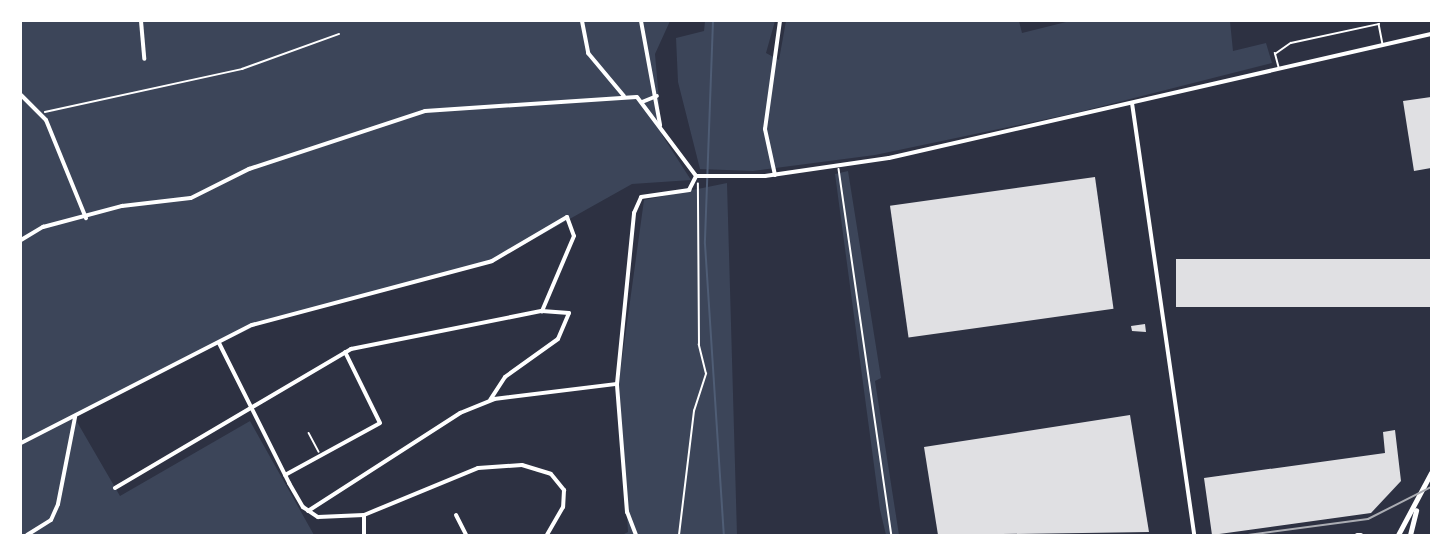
<!DOCTYPE html>
<style>
body{margin:0}
#map{position:relative;width:1452px;height:556px;overflow:hidden;background:#2d3142;font-family:"Sofia Sans Condensed",sans-serif}
div>[style]{position:absolute}
[style*='--x']{left:calc(var(--x)*1px);top:calc(var(--y)*1px);width:calc(var(--w)*1px);rotate:calc(var(--a)*1deg)}
.green>*{inset:0;background:#3c4559}
.stream>*{height:2px;margin:-1px;padding:0 1px;transform-origin:1px;border-radius:1px;background:#4f5d75}
.building>*{inset:0;background:#e0e0e3;transform-origin:0 0}
.path>*{height:1.5px;margin:-0.75px;padding:0 0.75px;transform-origin:0.75px;border-radius:0.75px;background:#fff}
.service>*{height:1.5px;margin:-0.75px;padding:0 0.75px;transform-origin:0.75px;border-radius:0.75px;background:#fff}
.minor>*{height:4px;margin:-2px;padding:0 2px;transform-origin:2px;border-radius:2px;background:#fff}
.tertiary>*{height:4.5px;margin:-2.25px;padding:0 2.25px;transform-origin:2.25px;border-radius:2.25px;background:#fff}
.rail>*{height:2px;margin:-1px;padding:0 1px;transform-origin:1px;border-radius:1px;background:#abadb3}
span{translate:-50% -50%;white-space:nowrap;text-align:center;line-height:1.15;-webkit-text-stroke:4.5px #fff;paint-order:stroke}
.frame{position:absolute;inset:0;border:22px solid #fff;pointer-events:none}
</style>
<div id="map">
<div class="green">
<div style="clip-path:polygon(21px 21px,670px 21px,655px 54px,662px 135px,691px 180px,632px 184px,491px 263px,272px 318px,73px 415px,120px 496px,250px 421px,314px 535px,21px 535px)"></div>
<div style="clip-path:polygon(705px 21px,775px 21px,766px 53px,779px 60px,786px 21px,1019px 21px,1022px 33px,1070px 21px,1230px 21px,1233px 51px,1266px 43px,1272px 63px,1075px 113px,875px 155px,753px 171px,700px 169px,678px 82px,676px 38px,704px 31px)"></div>
<div style="clip-path:polygon(848px 171px,881px 378px,875px 381px,899px 535px,886px 535px,880px 510px,835px 174px)"></div>
<div style="clip-path:polygon(727px 183px,737px 535px,622px 535px,628px 532px,619px 381px,644px 200px)"></div>
</div>
<div class="stream">
<div style="--x:713;--y:21;--w:223;--a:92.1"></div>
<div style="--x:705;--y:244;--w:292;--a:86.3"></div>
</div>
<div class="building">
<div style="clip-path:polygon(1431px 97px,1431px 168px,1414px 171px,1403px 101px)"></div>
<div style="left:1095px;top:177px;width:133px;height:207px;rotate:82deg"></div>
<div style="left:1431px;top:259px;width:48px;height:255px;rotate:90deg"></div>
<div style="clip-path:polygon(1145px 324px,1146px 332px,1132px 331px,1131px 326px)"></div>
<div style="clip-path:polygon(1130px 415px,1149px 532px,938px 535px,924px 447px)"></div>
<div style="clip-path:polygon(1395px 430px,1401px 481px,1371px 513px,1212px 535px,1204px 478px,1385px 453px,1383px 432px)"></div>
</div>
<div class="path">
<div style="--x:45;--y:112;--w:202;--a:-12.3"></div>
<div style="--x:242;--y:69;--w:103;--a:-19.8"></div>
<div style="--x:839;--y:169;--w:370;--a:81.8"></div>
<div style="--x:309;--y:433;--w:21;--a:62"></div>
<div style="--x:679;--y:535;--w:125;--a:-83.1"></div>
<div style="--x:694;--y:411;--w:39;--a:-72"></div>
<div style="--x:706;--y:374;--w:30;--a:-104"></div>
<div style="--x:699;--y:345;--w:161;--a:-90.4"></div>
</div>
<div class="service">
<div style="--x:1279;--y:69;--w:16;--a:-105"></div>
<div style="--x:1275;--y:54;--w:19;--a:-35"></div>
<div style="--x:1291;--y:43;--w:90;--a:-12.2"></div>
<div style="--x:1379;--y:24;--w:21;--a:79"></div>
</div>
<div class="minor">
<div style="--x:141;--y:21;--w:38;--a:85"></div>
<div style="--x:582;--y:21;--w:33;--a:79"></div>
<div style="--x:588;--y:53;--w:56;--a:50.1"></div>
<div style="--x:641;--y:21;--w:106;--a:79.6"></div>
<div style="--x:21;--y:95;--w:35;--a:45"></div>
<div style="--x:46;--y:120;--w:106;--a:67.8"></div>
<div style="--x:642;--y:102;--w:16;--a:-22"></div>
<div style="--x:1132;--y:103;--w:436;--a:81.8"></div>
<div style="--x:775;--y:175;--w:47;--a:-102.3"></div>
<div style="--x:765;--y:129;--w:109;--a:-82.1"></div>
<div style="--x:696;--y:176;--w:69;--a:0"></div>
<div style="--x:765;--y:176;--w:125;--a:-8.3"></div>
<div style="--x:889;--y:158;--w:556;--a:-12.89"></div>
<div style="--x:21;--y:240;--w:26;--a:-31"></div>
<div style="--x:43;--y:227;--w:82;--a:-14.9"></div>
<div style="--x:122;--y:206;--w:69;--a:-6.6"></div>
<div style="--x:191;--y:198;--w:65;--a:-26.6"></div>
<div style="--x:249;--y:169;--w:185;--a:-18.2"></div>
<div style="--x:425;--y:111;--w:212;--a:-3.8"></div>
<div style="--x:637;--y:97;--w:99;--a:53.2"></div>
<div style="--x:219;--y:343;--w:157;--a:63.4"></div>
<div style="--x:289;--y:483;--w:28;--a:60"></div>
<div style="--x:303;--y:507;--w:18;--a:34"></div>
<div style="--x:318;--y:517;--w:46;--a:-2.5"></div>
<div style="--x:364;--y:515;--w:123;--a:-22.4"></div>
<div style="--x:478;--y:468;--w:44;--a:-3.9"></div>
<div style="--x:522;--y:465;--w:30;--a:17"></div>
<div style="--x:551;--y:474;--w:21;--a:51"></div>
<div style="--x:564;--y:490;--w:17;--a:93"></div>
<div style="--x:563;--y:507;--w:32;--a:120"></div>
<div style="--x:21;--y:443;--w:259;--a:-27.1"></div>
<div style="--x:252;--y:325;--w:248;--a:-14.9"></div>
<div style="--x:492;--y:261;--w:87;--a:-30.4"></div>
<div style="--x:567;--y:217;--w:20;--a:70"></div>
<div style="--x:574;--y:236;--w:82;--a:113.1"></div>
<div style="--x:285;--y:475;--w:108;--a:-28.7"></div>
<div style="--x:380;--y:423;--w:79;--a:-116.2"></div>
<div style="--x:115;--y:488;--w:274;--a:-30.5"></div>
<div style="--x:351;--y:349;--w:195;--a:-11.3"></div>
<div style="--x:542;--y:311;--w:27;--a:4"></div>
<div style="--x:569;--y:313;--w:28;--a:113"></div>
<div style="--x:558;--y:339;--w:65;--a:144.4"></div>
<div style="--x:505;--y:377;--w:27;--a:123"></div>
<div style="--x:308;--y:511;--w:181;--a:-32.8"></div>
<div style="--x:460;--y:413;--w:37;--a:-22"></div>
<div style="--x:494;--y:399;--w:124;--a:-7"></div>
<div style="--x:456;--y:515;--w:22;--a:63"></div>
<div style="--x:27;--y:535;--w:28;--a:-32"></div>
<div style="--x:51;--y:520;--w:17;--a:-66"></div>
<div style="--x:58;--y:504;--w:89;--a:-78.9"></div>
<div style="--x:364;--y:535;--w:20;--a:-90"></div>
<div style="--x:636;--y:535;--w:25;--a:-111"></div>
<div style="--x:627;--y:512;--w:128;--a:-94.5"></div>
<div style="--x:617;--y:384;--w:172;--a:-84.3"></div>
<div style="--x:634;--y:213;--w:17;--a:-66"></div>
<div style="--x:641;--y:197;--w:49;--a:-8.3"></div>
<div style="--x:689;--y:190;--w:16;--a:-63"></div>
<div style="--x:1357;--y:535;--w:4;--a:0"></div>
</div>
<div class="tertiary">
<div style="--x:1398;--y:535;--w:70;--a:-62"></div>
<div style="--x:1410;--y:535;--w:25;--a:-76"></div>
</div>
<div class="rail">
<div style="--x:1248;--y:535;--w:121;--a:-7.6"></div>
<div style="--x:1368;--y:519;--w:71;--a:-26.9"></div>
</div>
<div class="frame"></div>
</div>
